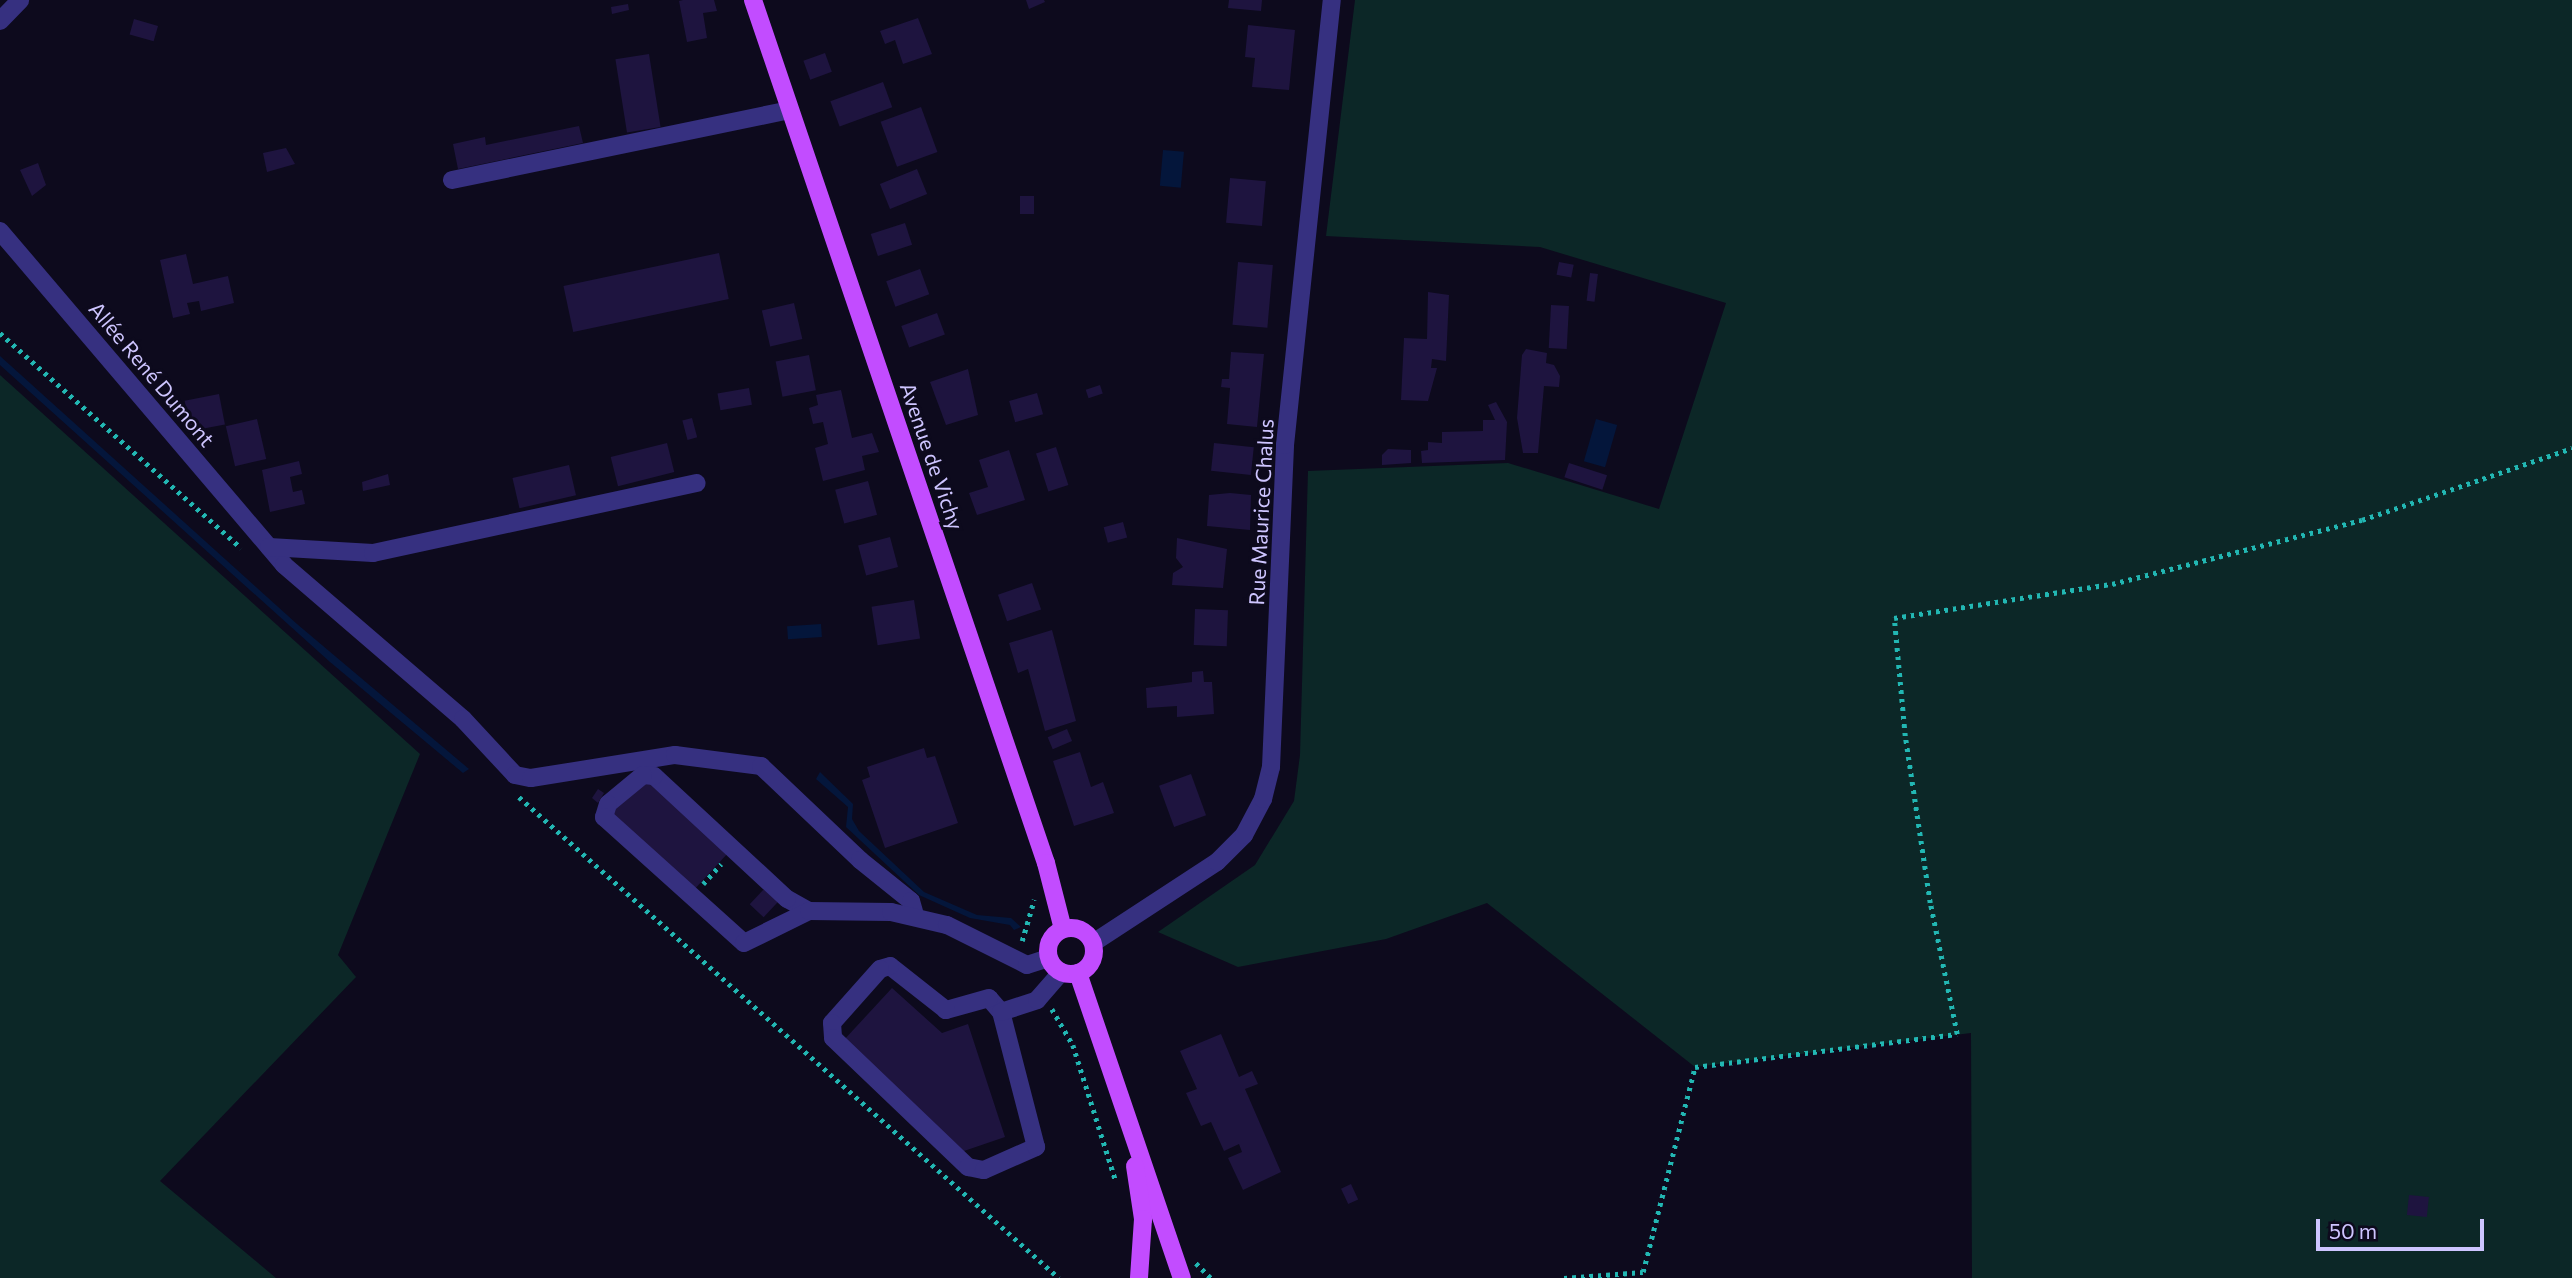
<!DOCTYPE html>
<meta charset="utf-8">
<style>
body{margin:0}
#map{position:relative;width:2572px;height:1278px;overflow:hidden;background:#0d0a1d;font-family:Commissioner,sans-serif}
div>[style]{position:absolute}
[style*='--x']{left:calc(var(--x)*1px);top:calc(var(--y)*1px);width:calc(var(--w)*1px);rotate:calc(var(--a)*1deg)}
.green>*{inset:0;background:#0c2727}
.water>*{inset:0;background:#04163b;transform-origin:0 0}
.building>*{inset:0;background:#1e143f;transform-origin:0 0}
.path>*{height:4.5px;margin-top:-2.25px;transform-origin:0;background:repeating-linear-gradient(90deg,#22b7b3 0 3.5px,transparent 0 8.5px)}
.minor>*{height:18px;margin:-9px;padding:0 9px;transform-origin:9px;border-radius:9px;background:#363080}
.major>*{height:18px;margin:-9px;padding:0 9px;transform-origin:9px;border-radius:9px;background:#c24cff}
.major>.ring{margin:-9px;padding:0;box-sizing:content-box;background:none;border:18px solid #c24cff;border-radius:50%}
span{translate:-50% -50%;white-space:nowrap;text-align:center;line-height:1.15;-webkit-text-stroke:6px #0d0a1d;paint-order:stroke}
.street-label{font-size:21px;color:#cec5ff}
.scale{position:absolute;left:2316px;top:1219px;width:168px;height:32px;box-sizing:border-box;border:4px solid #cec5ff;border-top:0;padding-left:9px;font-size:21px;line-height:24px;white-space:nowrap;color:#cec5ff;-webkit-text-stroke:5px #0d0a1d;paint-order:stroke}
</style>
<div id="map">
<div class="green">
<div style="clip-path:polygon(1355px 0,2572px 0,2572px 1278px,1972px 1278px,1971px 1033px,1695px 1067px,1487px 903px,1386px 939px,1238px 967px,1158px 932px,1255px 865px,1294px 801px,1300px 755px,1308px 471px,1508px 463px,1659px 509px,1726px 303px,1540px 247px,1326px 236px)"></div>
<div style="clip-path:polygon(0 375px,420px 754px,338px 955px,356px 977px,160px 1181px,276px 1278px,0 1278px)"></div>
</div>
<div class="water">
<div style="left:1163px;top:150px;width:21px;height:36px;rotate:5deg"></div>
<div style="clip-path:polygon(0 356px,297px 624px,469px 769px,463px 773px,330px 662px,0 365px)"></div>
<div style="left:1596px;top:419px;width:22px;height:44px;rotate:16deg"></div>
<div style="left:821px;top:624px;width:13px;height:34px;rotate:86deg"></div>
<div style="clip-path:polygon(820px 772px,853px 804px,852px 819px,859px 831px,924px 892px,977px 915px,1011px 918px,1021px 927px,1014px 930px,1010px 925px,970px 918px,919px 895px,846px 827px,848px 807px,816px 779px)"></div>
</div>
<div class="building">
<div style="clip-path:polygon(683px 0,714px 0,717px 11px,703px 13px,707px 38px,687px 42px,679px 1px)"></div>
<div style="clip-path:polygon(1026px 0,1044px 0,1045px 2px,1029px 9px)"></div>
<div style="clip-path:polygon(1229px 0,1262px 0,1261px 11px,1228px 8px)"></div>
<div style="clip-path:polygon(628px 4px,629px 10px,612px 14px,611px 7px)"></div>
<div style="clip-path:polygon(918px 18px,932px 54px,903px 64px,895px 40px,885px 44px,880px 31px)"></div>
<div style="left:134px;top:19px;width:25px;height:16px;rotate:16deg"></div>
<div style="clip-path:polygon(1248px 25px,1295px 30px,1289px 90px,1252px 87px,1255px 58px,1245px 57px)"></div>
<div style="left:825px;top:53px;width:20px;height:23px;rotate:70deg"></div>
<div style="left:649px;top:54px;width:74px;height:34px;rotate:81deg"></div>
<div style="left:883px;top:82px;width:27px;height:56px;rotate:70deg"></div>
<div style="left:921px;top:107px;width:48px;height:43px;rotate:70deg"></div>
<div style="clip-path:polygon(579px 126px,583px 143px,458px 169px,453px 144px,485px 137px,486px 145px)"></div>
<div style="clip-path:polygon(286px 148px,295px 164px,267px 172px,263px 153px)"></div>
<div style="clip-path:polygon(38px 163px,46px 185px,32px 196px,20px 170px)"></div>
<div style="left:917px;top:169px;width:27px;height:40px;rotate:68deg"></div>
<div style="left:1230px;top:178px;width:36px;height:45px;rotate:5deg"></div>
<div style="left:1034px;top:196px;width:18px;height:14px;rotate:90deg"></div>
<div style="left:905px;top:223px;width:23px;height:36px;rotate:72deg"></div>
<div style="left:719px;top:253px;width:47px;height:159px;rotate:78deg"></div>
<div style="clip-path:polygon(186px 254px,193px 284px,228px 276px,234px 303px,201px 311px,199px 301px,187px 303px,190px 314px,173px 318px,160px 260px)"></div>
<div style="left:1238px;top:262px;width:35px;height:63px;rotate:5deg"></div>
<div style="left:1559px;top:262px;width:15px;height:13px;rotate:11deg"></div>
<div style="left:920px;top:269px;width:27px;height:36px;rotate:70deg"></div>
<div style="left:1590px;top:273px;width:8px;height:28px;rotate:7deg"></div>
<div style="clip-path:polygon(1428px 292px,1449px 295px,1446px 361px,1432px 359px,1431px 368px,1437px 368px,1428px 401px,1401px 400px,1404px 338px,1427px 339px)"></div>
<div style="left:794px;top:303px;width:37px;height:33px;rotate:77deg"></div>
<div style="left:1551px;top:305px;width:18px;height:43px;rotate:3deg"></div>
<div style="left:937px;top:313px;width:23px;height:38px;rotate:70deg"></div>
<div style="clip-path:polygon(1526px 349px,1547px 353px,1546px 363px,1554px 365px,1560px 376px,1559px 387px,1544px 386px,1538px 453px,1523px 453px,1517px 418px,1522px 355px)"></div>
<div style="clip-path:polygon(1231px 352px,1264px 354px,1257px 427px,1227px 424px,1230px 388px,1221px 387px,1222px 379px,1229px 379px)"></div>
<div style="left:809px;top:355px;width:36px;height:34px;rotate:79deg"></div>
<div style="clip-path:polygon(968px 369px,978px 415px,946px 425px,930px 382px)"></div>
<div style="left:1100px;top:385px;width:9px;height:15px;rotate:72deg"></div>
<div style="left:749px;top:388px;width:17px;height:32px;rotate:80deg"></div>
<div style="clip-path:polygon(841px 390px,852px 438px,872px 433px,879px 452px,862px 456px,865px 470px,823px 481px,815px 448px,828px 444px,823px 422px,813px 424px,809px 408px,818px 405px,816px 395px)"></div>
<div style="left:1037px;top:393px;width:22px;height:29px;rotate:74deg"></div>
<div style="left:219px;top:394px;width:31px;height:35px;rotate:79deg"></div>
<div style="clip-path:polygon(1496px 402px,1507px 422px,1505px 460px,1422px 463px,1421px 451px,1428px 450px,1428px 442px,1442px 443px,1442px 432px,1483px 431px,1483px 420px,1495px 420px,1488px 405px)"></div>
<div style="left:692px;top:418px;width:20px;height:10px;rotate:75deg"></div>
<div style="left:257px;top:419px;width:41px;height:32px;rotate:77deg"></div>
<div style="left:667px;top:443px;width:30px;height:58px;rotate:76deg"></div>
<div style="left:1214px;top:443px;width:40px;height:28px;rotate:6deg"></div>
<div style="left:1056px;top:447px;width:40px;height:21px;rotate:72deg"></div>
<div style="clip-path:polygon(1388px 449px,1411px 450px,1411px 463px,1382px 465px,1382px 455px)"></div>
<div style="clip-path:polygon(1009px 450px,1025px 500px,977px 515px,969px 493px,988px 487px,979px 460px)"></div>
<div style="clip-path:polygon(299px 461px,302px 474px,290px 477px,293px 492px,302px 490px,305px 504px,270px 512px,262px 470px)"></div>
<div style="left:1569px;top:463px;width:40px;height:15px;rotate:18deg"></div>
<div style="left:569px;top:465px;width:31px;height:58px;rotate:77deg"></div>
<div style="clip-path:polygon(388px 474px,390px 485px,363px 491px,362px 482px)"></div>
<div style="left:868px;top:481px;width:35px;height:34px;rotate:75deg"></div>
<div style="clip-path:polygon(1230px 493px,1251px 495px,1250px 530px,1207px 526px,1209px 495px)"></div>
<div style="left:1123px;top:522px;width:16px;height:20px;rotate:75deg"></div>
<div style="left:890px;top:537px;width:31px;height:33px;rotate:75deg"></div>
<div style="clip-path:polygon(1177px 538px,1227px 549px,1223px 588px,1172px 585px,1173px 573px,1183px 567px,1176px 558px)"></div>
<div style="left:1032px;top:583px;width:28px;height:36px;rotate:71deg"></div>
<div style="left:914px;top:600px;width:39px;height:43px;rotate:81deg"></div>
<div style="left:1195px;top:609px;width:33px;height:36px;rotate:2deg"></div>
<div style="clip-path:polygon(1052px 630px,1076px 721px,1045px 731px,1028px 669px,1018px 673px,1009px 643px)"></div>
<div style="clip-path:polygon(1203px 671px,1204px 682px,1212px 682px,1214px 714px,1177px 717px,1177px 706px,1147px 708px,1146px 688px,1192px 682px,1192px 672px)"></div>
<div style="left:1067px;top:729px;width:13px;height:21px;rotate:67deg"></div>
<div style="clip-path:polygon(924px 748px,927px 758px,935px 756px,958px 823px,885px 848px,862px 780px,870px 777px,867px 767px)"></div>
<div style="clip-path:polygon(1080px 752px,1091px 787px,1103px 782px,1114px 813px,1074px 826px,1053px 761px)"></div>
<div style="left:1191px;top:774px;width:44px;height:34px;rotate:70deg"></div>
<div style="clip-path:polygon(651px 781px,728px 853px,692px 892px,609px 815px,627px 795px)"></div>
<div style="clip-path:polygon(598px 789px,604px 793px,598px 803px,592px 798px)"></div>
<div style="left:764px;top:889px;width:19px;height:21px;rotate:43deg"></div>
<div style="clip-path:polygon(892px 988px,942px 1033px,968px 1024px,1005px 1137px,964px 1151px,843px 1041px)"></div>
<div style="clip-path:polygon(1221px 1034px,1239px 1077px,1252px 1071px,1258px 1084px,1245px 1089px,1281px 1172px,1243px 1190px,1228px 1158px,1242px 1152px,1239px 1144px,1224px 1151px,1211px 1122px,1201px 1126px,1186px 1093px,1197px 1089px,1180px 1051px)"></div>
<div style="left:1351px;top:1184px;width:17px;height:11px;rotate:65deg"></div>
<div style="left:2409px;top:1195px;width:20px;height:20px;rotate:6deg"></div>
</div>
<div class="path">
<div style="--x:0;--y:333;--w:323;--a:41.7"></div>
<div style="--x:519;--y:797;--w:723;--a:41.69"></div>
<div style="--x:703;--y:884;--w:27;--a:-48"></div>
<div style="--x:1022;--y:941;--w:43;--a:-73.7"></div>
<div style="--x:1052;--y:1009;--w:42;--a:59.7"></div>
<div style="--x:1073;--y:1045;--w:143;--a:72.5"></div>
<div style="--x:1196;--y:1263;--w:21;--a:45"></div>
<div style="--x:1564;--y:1278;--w:79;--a:-4.3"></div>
<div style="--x:1643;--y:1272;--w:211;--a:-75.8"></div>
<div style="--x:1695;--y:1067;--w:264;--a:-7.2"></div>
<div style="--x:1957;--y:1034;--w:134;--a:-101.6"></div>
<div style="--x:1930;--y:903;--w:169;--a:-98.5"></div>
<div style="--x:1905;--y:736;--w:119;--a:-95.3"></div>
<div style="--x:1894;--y:618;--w:221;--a:-8.9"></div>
<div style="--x:2112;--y:584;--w:258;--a:-14.4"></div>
<div style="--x:2362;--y:520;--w:222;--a:-18.9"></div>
</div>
<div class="minor">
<div style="--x:0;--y:21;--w:29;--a:-46"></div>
<div style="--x:452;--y:180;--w:345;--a:-11.7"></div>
<div style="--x:0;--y:231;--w:438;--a:49.6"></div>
<div style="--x:284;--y:565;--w:236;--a:40.7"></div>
<div style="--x:463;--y:719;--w:76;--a:47.1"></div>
<div style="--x:515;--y:775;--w:16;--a:11"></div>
<div style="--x:531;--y:778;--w:146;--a:-9.1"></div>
<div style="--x:675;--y:755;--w:87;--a:7.3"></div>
<div style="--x:761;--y:766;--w:137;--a:43.5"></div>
<div style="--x:860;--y:860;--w:65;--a:38.8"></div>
<div style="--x:911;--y:901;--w:15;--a:74"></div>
<div style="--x:269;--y:547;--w:104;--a:3.3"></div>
<div style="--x:373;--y:553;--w:331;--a:-12.2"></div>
<div style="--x:809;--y:911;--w:25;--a:-151"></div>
<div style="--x:787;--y:899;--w:181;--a:-137.2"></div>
<div style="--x:654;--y:776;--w:11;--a:-175"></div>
<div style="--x:643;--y:775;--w:45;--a:140.4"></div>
<div style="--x:608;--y:804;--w:14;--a:107"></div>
<div style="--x:604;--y:817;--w:188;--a:42"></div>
<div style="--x:744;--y:943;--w:72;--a:-26.2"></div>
<div style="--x:809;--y:911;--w:82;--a:0.7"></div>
<div style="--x:891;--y:912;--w:57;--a:13.1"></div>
<div style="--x:947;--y:925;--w:89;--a:26.6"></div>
<div style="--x:1027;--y:965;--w:23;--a:-18"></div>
<div style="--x:1093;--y:943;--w:148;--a:-33.2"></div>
<div style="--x:1217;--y:862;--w:38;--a:-45"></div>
<div style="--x:1244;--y:835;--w:41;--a:-62.2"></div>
<div style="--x:1263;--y:799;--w:33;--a:-76"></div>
<div style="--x:1271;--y:767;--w:322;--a:-87.5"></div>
<div style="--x:1285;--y:445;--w:447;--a:-84"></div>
<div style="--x:1001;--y:1012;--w:18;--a:-131"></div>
<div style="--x:989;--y:998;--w:45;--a:164.4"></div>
<div style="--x:946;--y:1010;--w:71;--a:-141.8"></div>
<div style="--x:890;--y:966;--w:10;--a:163"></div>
<div style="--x:880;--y:969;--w:72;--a:131.6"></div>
<div style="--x:832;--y:1023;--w:15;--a:86"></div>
<div style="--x:833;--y:1038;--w:187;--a:43.7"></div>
<div style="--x:968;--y:1167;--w:16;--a:11"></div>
<div style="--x:984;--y:1170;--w:57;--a:-23.9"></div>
<div style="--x:1036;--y:1147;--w:139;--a:-104.5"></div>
<div style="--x:1001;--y:1012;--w:38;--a:-18"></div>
<div style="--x:1037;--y:1000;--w:37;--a:-49"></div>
</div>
<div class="major">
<div style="--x:753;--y:0;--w:911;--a:71.25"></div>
<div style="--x:1046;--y:863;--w:68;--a:75.6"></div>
<div class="ring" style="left:1048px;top:928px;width:28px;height:28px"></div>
<div style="--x:1078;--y:973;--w:322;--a:71.2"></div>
<div style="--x:1135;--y:1166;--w:54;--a:81.4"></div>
<div style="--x:1143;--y:1219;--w:59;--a:93.9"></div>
</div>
<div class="street-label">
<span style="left:152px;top:374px;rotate:50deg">Allée René Dumont</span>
<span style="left:932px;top:456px;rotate:71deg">Avenue de Vichy</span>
<span style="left:1261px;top:512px;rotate:-87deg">Rue Maurice Chalus</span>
</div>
<div class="scale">50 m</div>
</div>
